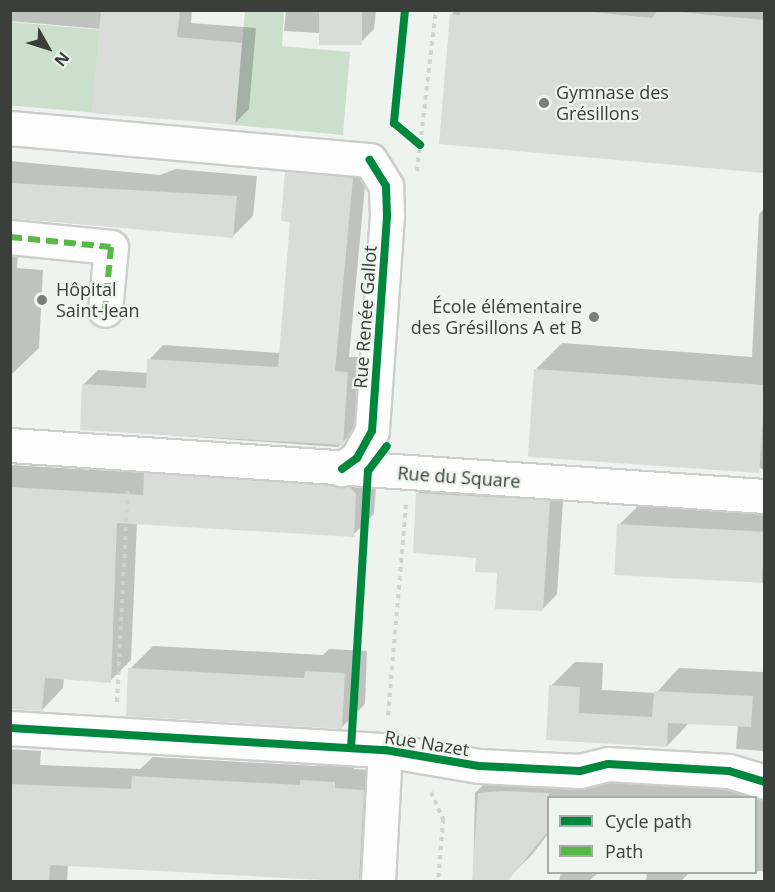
<!DOCTYPE html>
<meta charset="utf-8">
<style>
body{margin:0}
#map{position:relative;width:775px;height:892px;overflow:hidden;background:#eff3ef;font-family:"Open Sans",sans-serif}
div>[style]{position:absolute}
[style*='--x']{left:calc(var(--x)*1px);top:calc(var(--y)*1px);width:calc(var(--w)*1px);rotate:calc(var(--a)*1deg)}
.green>*{inset:0;background:#ccdfcd;transform-origin:0 0}
.shadow>*{inset:0;background:#0003}
.building>*{inset:0;background:#d9dcd9;transform-origin:0 0}
.path>*{height:4px;margin-top:-2px;transform-origin:0;background:repeating-linear-gradient(90deg,#d1d3d1 0 4.5px,transparent 0 9px)}
.roads{filter:drop-shadow(2px 0 #cbcecb) drop-shadow(-2px 0 #cbcecb) drop-shadow(0 2px #cbcecb) drop-shadow(0 -2px #cbcecb)}
.minor>*{height:33px;margin:-16.5px;padding:0 16.5px;transform-origin:16.5px;border-radius:16.5px;background:#fdfdfd}
.quiet>*{height:6px;margin-top:-3px;transform-origin:0;background:repeating-linear-gradient(90deg,#58b947 0 12px,transparent 0 18px)}
.cycleway>*{height:8px;margin:-4px;padding:0 4px;transform-origin:4px;border-radius:4px;background:#00873e}
.dots>*{width:16px;height:16px;translate:-50% -50%;box-sizing:border-box;border:3px solid #edf5ee;border-radius:50%}
span{translate:-50% -50%;white-space:nowrap;text-align:center;line-height:1.15;-webkit-text-stroke:4.5px #edf5ee;paint-order:stroke}
.poi-label{font-size:18px;color:#3b3e3b}
.left{translate:0 -50%;text-align:left}
.right{translate:-100% -50%;text-align:right}
.street-label{font-size:18px;color:#3b3e3b}
.frame{position:absolute;inset:0;border:12px solid #3b3e3b;pointer-events:none}
.legend{position:absolute;left:547px;top:796px;width:210px;height:78px;box-sizing:border-box;background:#edf5ee;border:2px solid #a6aca6;margin:0;padding:8px 10px;list-style:none;font-size:18px;color:#3b3e3b}
.legend li{display:flex;align-items:center;gap:12px;height:30px}
.legend b{width:30px;border:2px solid #a6aca6}
.north{position:absolute;left:18px;top:18px;width:60px;height:60px;-webkit-text-stroke:4px #edf5ee;paint-order:stroke;rotate:129deg;font-size:16px;font-weight:700;line-height:24px;text-align:center;color:#3b3e3b}
.north::after{content:'';display:block;margin:auto;width:21px;height:27px;background:#3b3e3b;clip-path:polygon(50% 0,100% 100%,50% 72%,0 100%)}
</style>
<div id="map">
<div class="green">
<div style="clip-path:polygon(245px 11px,284px 11px,282px 46px,350px 52px,343px 135px,235px 125px)"></div>
<div style="left:10px;top:22px;width:90px;height:83px;rotate:5deg"></div>
</div>
<div class="shadow">
<div style="clip-path:polygon(10px 10px,192px 10px,191px 23px,256px 28px,249px 109px,234px 124px,101px 29px,10px 21px)"></div>
<div style="clip-path:polygon(286px 10px,376px 10px,374px 29px,358px 45px,319px 33px,284px 31px)"></div>
<div style="clip-path:polygon(456px 10px,764px 10px,764px 171px,451px 15px)"></div>
<div style="clip-path:polygon(301px 157px,367px 164px,349px 357px,362px 357px,357px 428px,338px 447px,81px 429px,83px 385px,98px 370px,148px 373px,149px 360px,163px 345px,280px 353px,292px 220px,286px 172px)"></div>
<div style="clip-path:polygon(10px 161px,160px 175px,176px 169px,257px 176px,253px 216px,233px 236px,10px 218px)"></div>
<div style="clip-path:polygon(764px 209px,764px 470px,535px 370px,562px 343px,752px 357px,759px 214px)"></div>
<div style="clip-path:polygon(10px 237px,19px 238px,17px 268px,43px 270px,39px 348px,10px 376px)"></div>
<div style="clip-path:polygon(167px 452px,377px 473px,374px 514px,353px 535px,137px 522px,131px 660px,110px 681px,64px 678px,63px 688px,42px 710px,10px 708px,10px 465px,146px 473px)"></div>
<div style="clip-path:polygon(433px 478px,564px 486px,557px 594px,542px 610px,477px 556px,418px 493px)"></div>
<div style="clip-path:polygon(647px 497px,764px 504px,764px 583px,619px 525px)"></div>
<div style="clip-path:polygon(153px 646px,323px 655px,329px 649px,367px 651px,365px 704px,342px 727px,130px 669px)"></div>
<div style="clip-path:polygon(575px 662px,603px 663px,602px 690px,656px 693px,679px 668px,764px 672px,764px 751px,736px 749px,738px 725px,690px 722px,667px 746px,548px 739px,551px 686px)"></div>
<div style="clip-path:polygon(10px 749px,41px 751px,40px 765px,140px 769px,153px 757px,316px 766px,321px 761px,354px 763px,354px 769px,383px 771px,378px 860px,359px 880px,68px 865px,67px 882px,10px 882px)"></div>
<div style="clip-path:polygon(499px 770px,764px 770px,764px 871px,756px 871px,756px 798px,548px 798px,548px 834px,531px 856px,506px 880px,473px 882px,475px 793px)"></div>
<div style="clip-path:polygon(561px 872px,599px 872px,588px 882px,559px 882px)"></div>
<div style="clip-path:polygon(647px 872px,690px 872px,680px 882px,646px 882px)"></div>
</div>
<div class="building">
<div style="clip-path:polygon(101px 10px,180px 10px,177px 37px,242px 43px,235px 125px,92px 113px)"></div>
<div style="left:319px;top:10px;width:43px;height:35px"></div>
<div style="clip-path:polygon(460px 10px,572px 10px,652px 18px,658px 10px,765px 20px,765px 173px,439px 144px,450px 14px,460px 15px)"></div>
<div style="clip-path:polygon(285px 171px,353px 178px,335px 371px,348px 372px,343px 445px,80px 430px,82px 384px,146px 388px,147px 359px,278px 367px,290px 222px,281px 221px)"></div>
<div style="clip-path:polygon(10px 183px,237px 196px,233px 238px,10px 218px)"></div>
<div style="left:534px;top:369px;width:232px;height:88px;rotate:4deg"></div>
<div style="clip-path:polygon(144px 473px,350px 487px,356px 494px,354px 537px,117px 523px,111px 683px,45px 678px,42px 711px,10px 709px,10px 487px,143px 495px)"></div>
<div style="clip-path:polygon(416px 493px,550px 500px,543px 611px,495px 609px,497px 573px,475px 572px,476px 558px,413px 553px)"></div>
<div style="left:617px;top:524px;width:148px;height:51px;rotate:3deg"></div>
<div style="clip-path:polygon(128px 668px,304px 678px,305px 671px,345px 673px,342px 729px,126px 716px)"></div>
<div style="clip-path:polygon(549px 685px,580px 687px,579px 713px,652px 717px,654px 691px,753px 696px,751px 727px,668px 723px,667px 747px,546px 740px)"></div>
<div style="clip-path:polygon(132px 776px,300px 785px,300px 780px,335px 782px,335px 788px,364px 790px,359px 882px,50px 865px,49px 882px,10px 882px,10px 784px,131px 789px)"></div>
<div style="clip-path:polygon(502px 791px,549px 793px,549px 830px,507px 882px,472px 882px,478px 793px)"></div>
</div>
<div class="path">
<div style="--x:417;--y:171;--w:162;--a:-83.3"></div>
<div style="--x:117;--y:702;--w:214;--a:-87.1"></div>
<div style="--x:388;--y:715;--w:211;--a:-85.1"></div>
<div style="--x:431;--y:792;--w:30;--a:66"></div>
<div style="--x:443;--y:819;--w:63;--a:94.5"></div>
</div>
<div class="roads">
<div class="minor">
<div style="--x:10;--y:128;--w:361;--a:5.1"></div>
<div style="--x:370;--y:160;--w:31;--a:58"></div>
<div style="--x:386;--y:186;--w:29;--a:88"></div>
<div style="--x:387;--y:215;--w:217;--a:94"></div>
<div style="--x:372;--y:431;--w:31;--a:119"></div>
<div style="--x:357;--y:458;--w:19;--a:144"></div>
<div style="--x:10;--y:237;--w:101;--a:5.7"></div>
<div style="--x:111;--y:247;--w:63;--a:95.4"></div>
<div style="--x:10;--y:445;--w:756;--a:3.87"></div>
<div style="--x:10;--y:728;--w:376;--a:3.4"></div>
<div style="--x:385;--y:750;--w:95;--a:9.7"></div>
<div style="--x:479;--y:766;--w:101;--a:2.8"></div>
<div style="--x:580;--y:771;--w:29;--a:-14"></div>
<div style="--x:608;--y:764;--w:121;--a:3.3"></div>
<div style="--x:729;--y:771;--w:37;--a:17"></div>
<div style="--x:378;--y:882;--w:132;--a:-87"></div>
</div>
</div>
<div class="quiet">
<div style="--x:10;--y:237;--w:101;--a:5.7"></div>
<div style="--x:111;--y:247;--w:63;--a:95.4"></div>
</div>
<div class="cycleway">
<div style="--x:405;--y:10;--w:114;--a:95.6"></div>
<div style="--x:394;--y:123;--w:34;--a:40"></div>
<div style="--x:342;--y:469;--w:19;--a:-36"></div>
<div style="--x:357;--y:458;--w:31;--a:-61"></div>
<div style="--x:372;--y:431;--w:217;--a:-86"></div>
<div style="--x:387;--y:215;--w:29;--a:-92"></div>
<div style="--x:386;--y:186;--w:31;--a:-122"></div>
<div style="--x:10;--y:728;--w:376;--a:3.4"></div>
<div style="--x:385;--y:750;--w:95;--a:9.7"></div>
<div style="--x:479;--y:766;--w:101;--a:2.8"></div>
<div style="--x:580;--y:771;--w:29;--a:-14"></div>
<div style="--x:608;--y:764;--w:121;--a:3.3"></div>
<div style="--x:729;--y:771;--w:37;--a:17"></div>
<div style="--x:351;--y:748;--w:278;--a:-86.5"></div>
<div style="--x:368;--y:471;--w:31;--a:-53"></div>
</div>
<div class="dots">
<div style="left:544px;top:103px;background:#7a7d7a"></div>
<div style="left:42px;top:300px;background:#7a7d7a"></div>
<div style="left:594px;top:317px;background:#7a7d7a"></div>
</div>
<div class="poi-label">
<span class="left" style="left:556px;top:103px">Gymnase des<br>Grésillons</span>
<span class="left" style="left:56px;top:300px">Hôpital<br>Saint-Jean</span>
<span class="right" style="left:582px;top:317px">École élémentaire<br>des Grésillons A et B</span>
</div>
<div class="street-label">
<span style="left:365px;top:317px;rotate:-86deg">Rue Renée Gallot</span>
<span style="left:459px;top:477px;rotate:4deg">Rue du Square</span>
<span style="left:427px;top:743px;rotate:9deg">Rue Nazet</span>
</div>
<div class="frame"></div>
<ul class="legend">
<li><b style="height:8px;background:#00873e"></b>Cycle path</li>
<li><b style="height:8px;background:#58b947"></b>Path</li>
</ul>
<div class="north">N</div>
</div>
